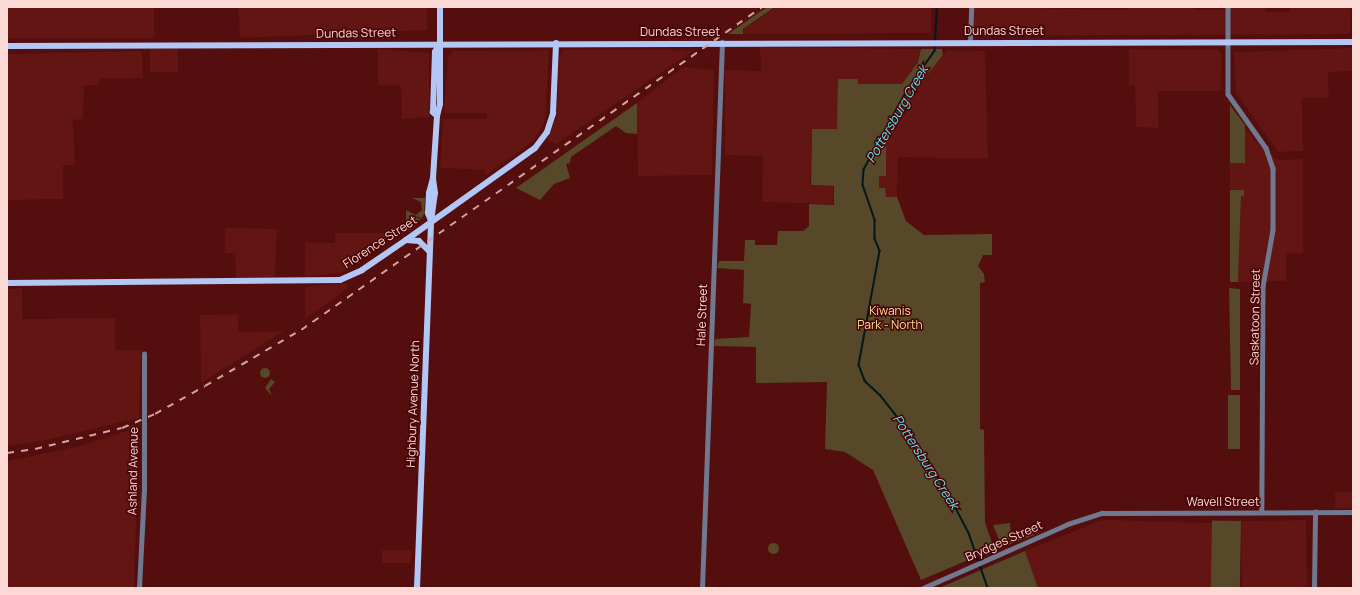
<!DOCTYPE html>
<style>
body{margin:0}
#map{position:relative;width:1360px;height:595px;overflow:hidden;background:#530e0d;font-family:Manrope,sans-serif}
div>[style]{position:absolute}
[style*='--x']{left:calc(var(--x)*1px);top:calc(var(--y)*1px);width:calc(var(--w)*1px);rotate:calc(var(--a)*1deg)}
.built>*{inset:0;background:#621513;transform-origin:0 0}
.green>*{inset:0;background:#564828;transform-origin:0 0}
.round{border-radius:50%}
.stream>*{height:1.5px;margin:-0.75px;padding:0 0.75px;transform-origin:0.75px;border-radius:0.75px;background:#01191c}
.minor>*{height:4.5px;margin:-2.25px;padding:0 2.25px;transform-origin:2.25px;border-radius:2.25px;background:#707990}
.major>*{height:6px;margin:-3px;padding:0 3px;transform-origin:3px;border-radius:3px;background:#b3c7f6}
.rail>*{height:1.5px;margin-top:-0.75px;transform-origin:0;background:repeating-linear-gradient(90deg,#d0a4a1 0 7px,transparent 0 14px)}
span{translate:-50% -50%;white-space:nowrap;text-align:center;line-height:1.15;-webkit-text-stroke:3px #470204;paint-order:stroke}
.street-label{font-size:12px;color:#fcd9d5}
.park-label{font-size:12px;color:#fcdf9d}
.water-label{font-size:13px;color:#65e1f1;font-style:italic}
.frame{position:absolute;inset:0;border:8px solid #fcd9d5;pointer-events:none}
</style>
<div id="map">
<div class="built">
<div style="left:7px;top:7px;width:147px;height:31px"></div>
<div style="clip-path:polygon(238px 7px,427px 7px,427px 30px,240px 38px)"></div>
<div style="clip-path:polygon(777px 7px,931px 7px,931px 33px,744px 34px,744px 29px)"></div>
<div style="clip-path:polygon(974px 7px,1128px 10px,1131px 7px,1193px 7px,1194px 10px,1226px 10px,1229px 7px,1265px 7px,1265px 12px,1290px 12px,1290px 7px,1351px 8px,1350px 34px,984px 36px,973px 32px)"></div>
<div style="clip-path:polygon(760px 47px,921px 49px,918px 61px,902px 84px,858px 84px,858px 79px,837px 130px,812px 129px,812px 123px,810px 185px,833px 187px,833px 204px,762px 202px,763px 156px,725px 155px,725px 70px,761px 71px)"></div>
<div style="clip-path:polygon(1353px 48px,1353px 71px,1328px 72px,1329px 98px,1302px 98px,1303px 151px,1278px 152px,1236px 93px,1234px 52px)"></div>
<div style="left:178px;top:49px;width:23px;height:28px;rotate:90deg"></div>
<div style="clip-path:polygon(378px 49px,429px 53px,429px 117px,402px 119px,401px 86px,378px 85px)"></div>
<div style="clip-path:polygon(1129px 49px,1219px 50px,1222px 56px,1221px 91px,1158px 91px,1158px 128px,1136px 127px,1135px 85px,1129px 85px)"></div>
<div style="clip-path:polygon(549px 50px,546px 111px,544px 124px,533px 141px,485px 176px,485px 170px,440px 168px,443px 119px,487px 119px,487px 113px,444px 113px,448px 56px,453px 51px)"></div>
<div style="clip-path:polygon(563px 50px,672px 50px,693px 51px,556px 144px,547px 141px,557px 116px,559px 58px)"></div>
<div style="clip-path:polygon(947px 50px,985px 51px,988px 159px,898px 157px,897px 197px,886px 197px,879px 188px,879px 176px,886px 176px,886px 146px,914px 91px)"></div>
<div style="clip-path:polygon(142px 51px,143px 78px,99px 78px,99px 85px,84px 85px,83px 119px,73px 120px,75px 165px,63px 165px,63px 199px,7px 200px,7px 54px)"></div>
<div style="clip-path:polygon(683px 67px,714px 70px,712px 175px,638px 176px,637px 103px)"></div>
<div style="clip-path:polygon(1245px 128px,1261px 147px,1278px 160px,1303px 159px,1303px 253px,1286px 254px,1286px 281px,1238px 282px,1241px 196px,1244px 190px,1230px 190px,1230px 163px,1245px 163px)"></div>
<div style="clip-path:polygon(225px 228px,277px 229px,275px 277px,236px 278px,235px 253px,225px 253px)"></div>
<div style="clip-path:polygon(407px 228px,342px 273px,305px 276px,305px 242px,335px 243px,335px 233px,386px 233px,386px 229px)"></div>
<div style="clip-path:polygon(347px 283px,347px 289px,305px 319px,305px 287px)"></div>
<div style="clip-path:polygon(22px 288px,22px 319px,115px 318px,115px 350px,141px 350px,139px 418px,42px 441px,7px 446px,7px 289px)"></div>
<div style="clip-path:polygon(238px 314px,238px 332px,284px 331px,201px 383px,200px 315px)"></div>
<div style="clip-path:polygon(139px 427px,134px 588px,7px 588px,7px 461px,80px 446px)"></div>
<div style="left:1335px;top:492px;width:18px;height:16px"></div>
<div style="clip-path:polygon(1109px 520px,1212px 523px,1212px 588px,1038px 588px,1025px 551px,1099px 521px)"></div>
<div style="left:1306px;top:520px;width:68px;height:65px;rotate:89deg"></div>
<div style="left:382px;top:550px;width:29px;height:13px"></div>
</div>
<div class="green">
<div style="clip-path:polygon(767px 7px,775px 7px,743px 29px,743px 34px,728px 34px)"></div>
<div style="clip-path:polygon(921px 49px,942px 49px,943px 55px,914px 91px,886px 146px,886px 176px,879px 176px,879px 188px,885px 188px,886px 197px,897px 197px,906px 221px,924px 235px,992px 234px,992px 255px,983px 255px,978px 266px,984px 274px,985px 282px,980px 283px,980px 429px,984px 430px,985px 522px,994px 549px,921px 580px,873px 470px,845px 452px,825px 449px,827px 382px,756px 383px,756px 347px,714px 346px,715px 339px,749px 337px,751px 304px,743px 303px,744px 270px,717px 268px,719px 261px,744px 261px,745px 240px,755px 240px,755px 245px,777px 245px,778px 231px,803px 231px,809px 226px,809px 204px,834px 205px,834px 186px,811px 185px,812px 129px,837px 129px,838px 79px,858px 79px,858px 84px,902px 84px,918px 62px)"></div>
<div style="clip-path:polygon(637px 103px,637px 134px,626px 133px,616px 126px,571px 157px,570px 163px,566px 164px,570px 178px,554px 184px,540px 200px,516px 188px)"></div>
<div style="clip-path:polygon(1230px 105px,1245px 125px,1245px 163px,1230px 163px)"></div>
<div style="clip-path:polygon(1230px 190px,1244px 190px,1244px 196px,1241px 196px,1238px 282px,1230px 282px)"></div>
<div style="clip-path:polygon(412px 198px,425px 198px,424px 214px,422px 218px,410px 215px,421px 219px,400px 234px,399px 229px,406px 228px,406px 210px,416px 215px,422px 210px,421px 202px)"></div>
<div style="clip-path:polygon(1229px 288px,1240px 289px,1240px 390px,1231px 390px)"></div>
<div class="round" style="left:260px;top:368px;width:10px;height:10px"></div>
<div style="clip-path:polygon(271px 379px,275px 382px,269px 389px,272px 396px,265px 388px)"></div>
<div style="left:1228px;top:395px;width:12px;height:54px"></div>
<div style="left:1241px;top:521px;width:67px;height:29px;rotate:91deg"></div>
<div style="clip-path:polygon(1010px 523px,1011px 539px,1030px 532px,1034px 535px,1002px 547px,993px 525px)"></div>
<div class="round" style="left:767.5px;top:542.5px;width:11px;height:11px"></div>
<div style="clip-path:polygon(1025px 551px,1038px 588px,939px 588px)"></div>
</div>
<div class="stream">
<div style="--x:935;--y:41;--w:34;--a:-87"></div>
<div style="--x:935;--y:45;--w:6;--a:90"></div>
<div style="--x:935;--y:51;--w:49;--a:125"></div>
<div style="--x:907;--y:91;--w:90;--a:118.6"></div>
<div style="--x:864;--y:170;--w:15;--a:94"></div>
<div style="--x:863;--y:185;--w:37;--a:71"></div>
<div style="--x:875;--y:220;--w:19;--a:90"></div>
<div style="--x:875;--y:239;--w:13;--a:67"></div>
<div style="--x:880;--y:251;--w:116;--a:100.4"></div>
<div style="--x:859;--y:365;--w:17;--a:69"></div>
<div style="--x:865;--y:381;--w:22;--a:43"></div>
<div style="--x:881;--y:396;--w:47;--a:51.9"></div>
<div style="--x:910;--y:433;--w:69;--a:57.5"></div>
<div style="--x:947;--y:491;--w:47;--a:62.4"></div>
<div style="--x:969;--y:533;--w:58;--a:70.9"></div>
</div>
<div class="minor">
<div style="--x:1228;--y:7;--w:87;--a:90"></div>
<div style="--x:1228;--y:94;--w:66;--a:54.9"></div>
<div style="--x:1266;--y:148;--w:21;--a:71"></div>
<div style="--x:1273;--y:168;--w:62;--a:90"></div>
<div style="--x:1273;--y:230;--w:58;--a:100"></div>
<div style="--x:1263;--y:287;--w:225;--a:90.3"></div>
<div style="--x:970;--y:42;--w:35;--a:-88"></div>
<div style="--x:139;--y:588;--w:98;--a:-87.1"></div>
<div style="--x:144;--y:490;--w:136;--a:-90"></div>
<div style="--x:702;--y:588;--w:546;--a:-87.9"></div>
<div style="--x:923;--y:588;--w:158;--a:-23.8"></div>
<div style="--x:1068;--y:524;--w:36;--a:-18"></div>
<div style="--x:1102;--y:513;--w:251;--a:-0.2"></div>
<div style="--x:1314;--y:588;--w:76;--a:-89.2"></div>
</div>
<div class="major">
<div style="--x:7;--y:46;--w:1346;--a:-0.17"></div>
<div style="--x:437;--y:116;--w:6;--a:-135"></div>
<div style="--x:433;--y:112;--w:60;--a:-88.1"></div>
<div style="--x:435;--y:52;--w:10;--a:-61"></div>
<div style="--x:431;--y:221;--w:9;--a:-111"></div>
<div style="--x:428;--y:213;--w:20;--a:-87"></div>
<div style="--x:429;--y:193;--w:16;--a:-75"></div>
<div style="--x:433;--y:178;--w:62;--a:-86.3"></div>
<div style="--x:437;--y:116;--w:12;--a:-76"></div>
<div style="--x:440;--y:104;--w:97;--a:-90"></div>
<div style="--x:406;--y:240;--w:13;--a:4"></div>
<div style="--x:419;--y:241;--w:14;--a:45"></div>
<div style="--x:7;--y:283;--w:333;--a:-0.5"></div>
<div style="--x:340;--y:280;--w:24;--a:-24"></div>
<div style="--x:362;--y:270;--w:53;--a:-34.3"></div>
<div style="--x:406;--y:240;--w:158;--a:-35.5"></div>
<div style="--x:535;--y:148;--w:20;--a:-53"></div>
<div style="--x:547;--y:132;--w:20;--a:-72"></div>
<div style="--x:553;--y:113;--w:70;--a:-87.5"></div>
<div style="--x:417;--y:588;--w:367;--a:-87.8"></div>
<div style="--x:431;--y:221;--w:28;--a:-82"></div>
<div style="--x:435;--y:193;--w:15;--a:-98"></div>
</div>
<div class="rail">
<div style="--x:7;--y:453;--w:28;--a:-8"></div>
<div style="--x:35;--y:449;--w:89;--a:-13.6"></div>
<div style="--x:122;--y:428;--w:36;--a:-23"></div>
<div style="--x:155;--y:414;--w:57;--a:-29.2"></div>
<div style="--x:205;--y:386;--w:111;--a:-30.3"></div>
<div style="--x:301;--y:330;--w:563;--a:-35.02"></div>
</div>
<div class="street-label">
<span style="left:1004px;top:31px">Dundas Street</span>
<span style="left:680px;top:32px">Dundas Street</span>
<span style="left:356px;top:33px;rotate:-1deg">Dundas Street</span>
<span style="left:380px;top:242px;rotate:-33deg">Florence Street</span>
<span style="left:702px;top:315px;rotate:-88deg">Hale Street</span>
<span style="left:1255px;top:317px;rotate:-89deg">Saskatoon Street</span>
<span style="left:413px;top:404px;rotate:-88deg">Highbury Avenue North</span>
<span style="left:133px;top:471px;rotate:-89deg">Ashland Avenue</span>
<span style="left:1223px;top:502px">Wavell Street</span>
<span style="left:1004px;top:541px;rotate:-24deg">Brydges Street</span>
</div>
<div class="park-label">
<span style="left:890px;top:318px">Kiwanis<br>Park - North</span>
</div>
<div class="water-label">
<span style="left:897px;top:114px;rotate:-60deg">Pottersburg Creek</span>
<span style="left:926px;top:462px;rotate:57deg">Pottersburg Creek</span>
</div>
<div class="frame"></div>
</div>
